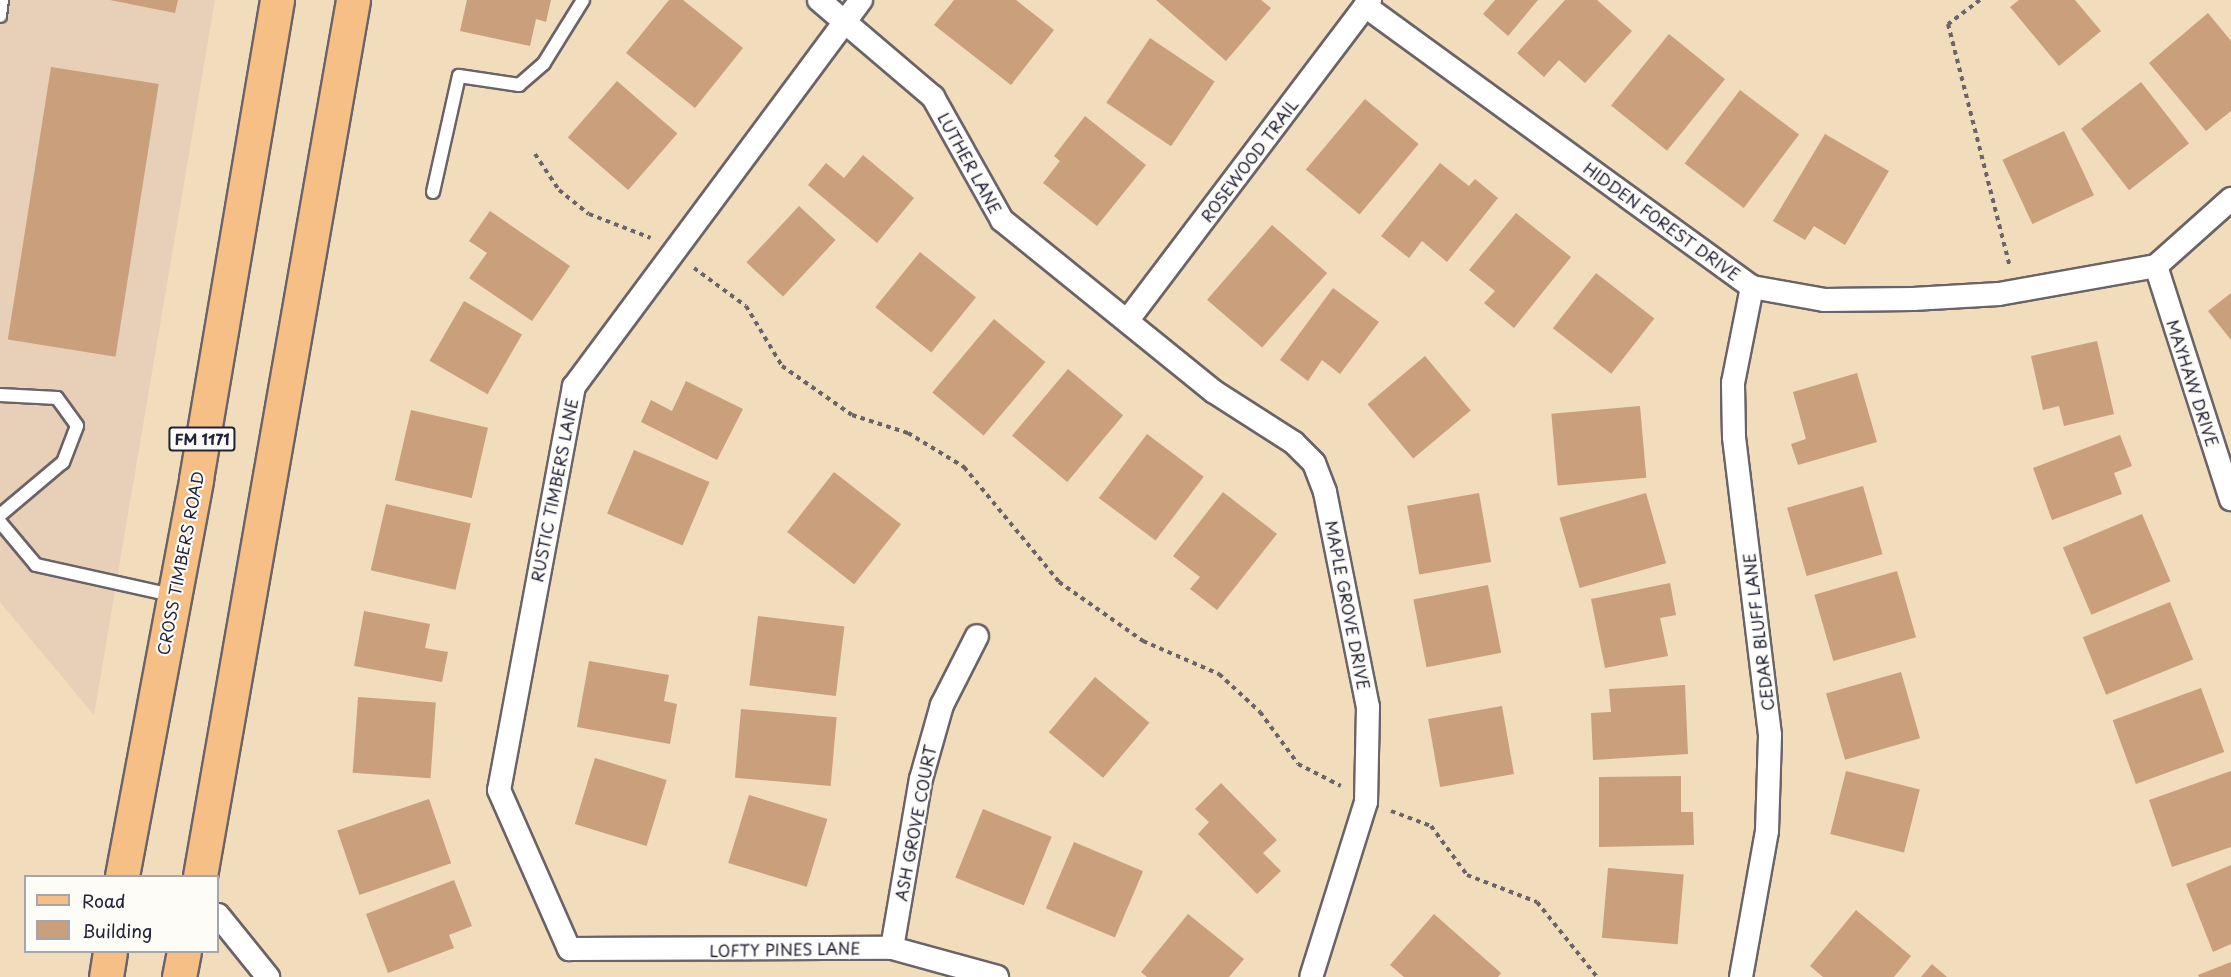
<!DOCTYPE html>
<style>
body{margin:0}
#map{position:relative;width:2231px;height:977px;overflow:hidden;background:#f1dcbc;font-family:"Playpen Sans",sans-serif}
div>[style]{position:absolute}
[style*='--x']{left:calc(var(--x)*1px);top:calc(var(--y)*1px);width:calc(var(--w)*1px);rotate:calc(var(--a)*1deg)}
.built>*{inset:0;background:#e8cfb7}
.building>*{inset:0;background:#ca9f7b;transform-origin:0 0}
.path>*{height:4px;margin-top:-2px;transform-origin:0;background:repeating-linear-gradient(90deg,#6a6368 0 4.5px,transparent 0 9px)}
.roads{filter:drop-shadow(2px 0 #6a6368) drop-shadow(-2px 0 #6a6368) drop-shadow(0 2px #6a6368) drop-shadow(0 -2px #6a6368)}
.service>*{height:12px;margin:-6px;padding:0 6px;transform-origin:6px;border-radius:6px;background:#fff}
.minor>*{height:22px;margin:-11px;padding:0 11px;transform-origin:11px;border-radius:11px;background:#fff}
.primary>*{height:33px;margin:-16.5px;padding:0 16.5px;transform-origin:16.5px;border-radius:16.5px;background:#f5bf86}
span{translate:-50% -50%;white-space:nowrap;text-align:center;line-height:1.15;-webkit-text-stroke:4.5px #fdfcf7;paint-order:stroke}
.shield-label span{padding:2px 4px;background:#fdfcf7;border:2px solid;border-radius:4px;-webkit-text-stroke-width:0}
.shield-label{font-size:15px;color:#22223b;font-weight:700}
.street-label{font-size:16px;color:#22223b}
.legend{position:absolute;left:24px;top:875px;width:195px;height:78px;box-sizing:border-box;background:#fdfcf7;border:2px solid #a5a5ac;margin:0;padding:8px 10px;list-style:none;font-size:18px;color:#22223b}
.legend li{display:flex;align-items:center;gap:12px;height:30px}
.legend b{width:30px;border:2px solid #a5a5ac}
</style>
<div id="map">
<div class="built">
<div style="clip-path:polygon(0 0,215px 0,94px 715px,0 602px)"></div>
</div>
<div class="building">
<div style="clip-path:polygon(110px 0,178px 0,175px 13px)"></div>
<div style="clip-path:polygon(467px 0,551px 0,546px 22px,536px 19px,530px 46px,460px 31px)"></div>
<div style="clip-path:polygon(669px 0,683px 0,743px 48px,695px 108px,626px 53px)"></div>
<div style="clip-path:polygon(954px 0,1016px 0,1054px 30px,1011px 85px,934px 25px)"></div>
<div style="clip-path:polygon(1156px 0,1261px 0,1271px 8px,1226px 61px)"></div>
<div style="clip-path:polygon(1495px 0,1538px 0,1508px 36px,1483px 14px)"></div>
<div style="clip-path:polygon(1565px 0,1597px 0,1632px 31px,1585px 83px,1559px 60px,1544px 77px,1517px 53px)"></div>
<div style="clip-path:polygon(2019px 0,2075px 0,2101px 31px,2059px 66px,2010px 7px)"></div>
<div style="clip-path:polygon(2208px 13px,2231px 41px,2231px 111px,2206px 131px,2149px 63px)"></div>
<div style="left:1669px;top:34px;width:72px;height:92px;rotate:39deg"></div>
<div style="left:1150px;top:38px;width:78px;height:78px;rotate:34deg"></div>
<div style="left:51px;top:67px;width:109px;height:276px;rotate:9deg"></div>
<div style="left:617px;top:81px;width:80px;height:75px;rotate:41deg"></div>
<div style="left:2141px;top:82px;width:78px;height:76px;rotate:52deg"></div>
<div style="left:1740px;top:90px;width:74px;height:92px;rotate:37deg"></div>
<div style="left:1365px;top:99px;width:70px;height:92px;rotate:40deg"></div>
<div style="clip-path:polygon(1085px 116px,1146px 165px,1097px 226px,1043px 183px,1060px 161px,1054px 156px)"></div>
<div style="left:2064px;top:131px;width:71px;height:68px;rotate:65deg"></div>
<div style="clip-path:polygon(1825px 134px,1889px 171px,1845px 245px,1814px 226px,1805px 240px,1773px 221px)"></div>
<div style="clip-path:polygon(863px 155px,914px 198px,877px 243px,808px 185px,826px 163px,844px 178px)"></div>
<div style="clip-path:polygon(1440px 163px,1469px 186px,1475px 179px,1498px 198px,1447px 262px,1422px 241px,1409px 258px,1381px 236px)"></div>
<div style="left:799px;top:206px;width:50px;height:77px;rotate:43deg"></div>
<div style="clip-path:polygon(490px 211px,570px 266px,532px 321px,469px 278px,487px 253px,469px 241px)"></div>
<div style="clip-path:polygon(1516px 213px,1571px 257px,1514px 328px,1484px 303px,1495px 291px,1469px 270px)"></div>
<div style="left:1272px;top:225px;width:73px;height:99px;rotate:41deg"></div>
<div style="left:920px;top:252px;width:72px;height:71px;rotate:39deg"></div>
<div style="left:1596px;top:273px;width:74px;height:70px;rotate:38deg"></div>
<div style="clip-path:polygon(1333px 288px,1379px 322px,1340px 374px,1322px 360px,1308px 381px,1280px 360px)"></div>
<div style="clip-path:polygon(2231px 293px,2231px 340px,2208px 311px)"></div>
<div style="left:464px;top:301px;width:67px;height:69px;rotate:30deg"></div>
<div style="left:994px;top:319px;width:67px;height:96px;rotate:40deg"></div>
<div style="clip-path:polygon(2097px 341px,2114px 414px,2064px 426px,2059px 406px,2043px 410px,2031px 356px)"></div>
<div style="left:1425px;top:356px;width:71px;height:75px;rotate:50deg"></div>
<div style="left:1068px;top:369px;width:72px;height:87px;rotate:40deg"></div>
<div style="clip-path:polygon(1857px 373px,1877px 442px,1798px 465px,1791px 444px,1806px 439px,1793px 392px)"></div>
<div style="clip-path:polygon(686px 381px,743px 409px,717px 460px,641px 422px,651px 400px,672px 411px)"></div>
<div style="left:1640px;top:406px;width:72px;height:89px;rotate:85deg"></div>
<div style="left:411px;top:410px;width:79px;height:72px;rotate:13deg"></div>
<div style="left:1147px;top:434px;width:71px;height:80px;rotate:37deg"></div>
<div style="clip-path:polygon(2120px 435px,2132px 466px,2114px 473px,2122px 494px,2052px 520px,2033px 468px)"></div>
<div style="left:634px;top:450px;width:82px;height:69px;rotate:23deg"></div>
<div style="left:834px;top:472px;width:85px;height:76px;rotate:38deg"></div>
<div style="left:1863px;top:486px;width:71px;height:79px;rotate:74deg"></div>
<div style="clip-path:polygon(1223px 492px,1277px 534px,1217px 610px,1190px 589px,1200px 577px,1173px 556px)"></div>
<div style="left:1479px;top:493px;width:70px;height:73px;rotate:80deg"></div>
<div style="left:1646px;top:493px;width:73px;height:90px;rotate:74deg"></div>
<div style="left:386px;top:504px;width:87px;height:68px;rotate:13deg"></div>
<div style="left:2142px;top:514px;width:73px;height:86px;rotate:67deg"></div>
<div style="left:1897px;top:571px;width:69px;height:86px;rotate:74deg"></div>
<div style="clip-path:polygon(1670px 583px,1676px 615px,1660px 618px,1668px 656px,1605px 668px,1591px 599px)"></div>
<div style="left:1488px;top:585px;width:69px;height:76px;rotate:79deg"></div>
<div style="left:2170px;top:602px;width:62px;height:94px;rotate:68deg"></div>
<div style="clip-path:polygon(364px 611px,430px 624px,425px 648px,448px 652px,442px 682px,354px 666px)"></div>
<div style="left:758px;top:616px;width:87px;height:70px;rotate:7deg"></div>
<div style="clip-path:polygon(589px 661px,669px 675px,664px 701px,677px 704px,670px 744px,577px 727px)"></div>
<div style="left:1901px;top:672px;width:69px;height:78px;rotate:74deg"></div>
<div style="left:1095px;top:677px;width:71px;height:72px;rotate:40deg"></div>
<div style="clip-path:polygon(1685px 685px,1688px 754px,1593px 760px,1591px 713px,1611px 712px,1609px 689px)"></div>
<div style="left:2201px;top:688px;width:68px;height:94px;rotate:70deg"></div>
<div style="left:358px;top:697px;width:78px;height:76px;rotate:4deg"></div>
<div style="left:1502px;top:706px;width:69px;height:75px;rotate:80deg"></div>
<div style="left:741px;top:709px;width:96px;height:69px;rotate:5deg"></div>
<div style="left:595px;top:758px;width:75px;height:69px;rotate:17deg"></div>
<div style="left:1846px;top:771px;width:76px;height:65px;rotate:14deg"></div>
<div style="clip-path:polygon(2231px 771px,2231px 847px,2172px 867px,2149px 800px)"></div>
<div style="clip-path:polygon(1681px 776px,1681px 812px,1693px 812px,1694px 845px,1599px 847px,1599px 777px)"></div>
<div style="clip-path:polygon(1221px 783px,1277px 840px,1263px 853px,1281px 871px,1257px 894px,1198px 834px,1209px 822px,1195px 809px)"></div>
<div style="left:749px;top:795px;width:82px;height:71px;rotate:17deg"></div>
<div style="left:429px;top:799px;width:68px;height:97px;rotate:71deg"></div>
<div style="left:983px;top:809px;width:74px;height:74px;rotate:22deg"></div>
<div style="left:1074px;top:842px;width:75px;height:72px;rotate:23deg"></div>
<div style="clip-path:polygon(2231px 865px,2231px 944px,2213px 952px,2186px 884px)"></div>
<div style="left:1608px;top:868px;width:76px;height:70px;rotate:5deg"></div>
<div style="clip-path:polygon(454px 880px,472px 926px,449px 935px,454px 948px,388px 973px,366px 914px)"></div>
<div style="clip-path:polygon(1856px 910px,1911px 956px,1894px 977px,1823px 977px,1810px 966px)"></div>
<div style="clip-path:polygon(1188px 914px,1244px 959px,1229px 977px,1147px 977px,1141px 972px)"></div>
<div style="clip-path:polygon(1434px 914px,1501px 973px,1498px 977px,1404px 977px,1390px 965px)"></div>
<div style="clip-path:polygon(2231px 962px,2231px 977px,2199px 977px,2198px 975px)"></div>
<div style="clip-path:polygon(1932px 964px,1947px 977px,1921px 977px)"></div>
</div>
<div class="path">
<div style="--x:1980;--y:0;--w:40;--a:143"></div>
<div style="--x:1948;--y:24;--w:251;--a:75.7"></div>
<div style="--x:535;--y:154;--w:43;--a:56.3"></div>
<div style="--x:559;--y:190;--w:38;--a:39"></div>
<div style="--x:589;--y:214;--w:66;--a:21.2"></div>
<div style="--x:694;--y:268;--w:64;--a:36.2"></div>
<div style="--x:746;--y:306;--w:70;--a:59"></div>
<div style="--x:782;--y:366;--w:85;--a:35"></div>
<div style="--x:852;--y:415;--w:59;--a:17.8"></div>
<div style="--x:908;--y:433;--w:66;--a:31.3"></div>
<div style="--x:964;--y:467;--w:149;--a:50.4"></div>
<div style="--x:1059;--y:582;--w:103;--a:35.1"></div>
<div style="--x:1143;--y:641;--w:83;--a:23.5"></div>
<div style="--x:1219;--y:674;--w:56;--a:42.8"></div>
<div style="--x:1260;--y:712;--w:64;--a:53.8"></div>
<div style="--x:1298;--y:764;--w:48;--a:27.1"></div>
<div style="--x:1391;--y:811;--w:43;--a:20.6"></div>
<div style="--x:1431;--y:826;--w:61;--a:53.7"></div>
<div style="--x:1467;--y:875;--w:75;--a:21.1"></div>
<div style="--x:1537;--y:902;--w:96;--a:51.3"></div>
</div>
<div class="roads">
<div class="service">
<div style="--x:0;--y:16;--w:16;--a:-83"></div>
<div style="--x:433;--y:192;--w:119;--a:-77.4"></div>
<div style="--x:459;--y:76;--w:61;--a:8.5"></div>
<div style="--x:519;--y:85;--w:33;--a:-41"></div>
<div style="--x:544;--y:63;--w:74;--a:-58.2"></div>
<div style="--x:0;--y:395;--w:57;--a:3"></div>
<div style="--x:57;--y:398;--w:34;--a:54"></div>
<div style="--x:77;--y:426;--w:39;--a:111"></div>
<div style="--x:63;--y:462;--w:82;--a:139.9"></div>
<div style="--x:0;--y:522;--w:56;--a:50.1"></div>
<div style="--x:36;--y:565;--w:138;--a:12.5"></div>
</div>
<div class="minor">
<div style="--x:819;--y:0;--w:150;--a:40.4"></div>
<div style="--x:933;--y:97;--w:141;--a:60.7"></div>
<div style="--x:1002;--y:220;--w:272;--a:39"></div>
<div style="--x:1213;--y:391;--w:96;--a:32.7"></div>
<div style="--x:1294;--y:443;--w:28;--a:45"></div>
<div style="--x:1314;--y:463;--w:31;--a:69"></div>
<div style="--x:1325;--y:492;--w:219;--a:78.7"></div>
<div style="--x:1368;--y:707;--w:95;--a:91.2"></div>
<div style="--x:1366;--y:802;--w:183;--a:107.4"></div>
<div style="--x:861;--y:0;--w:481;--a:126.6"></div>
<div style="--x:574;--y:386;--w:411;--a:100.5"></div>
<div style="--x:499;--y:790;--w:174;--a:66.2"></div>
<div style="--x:569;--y:949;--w:323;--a:-0.2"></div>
<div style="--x:892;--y:948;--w:109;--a:15.4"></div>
<div style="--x:1365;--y:6;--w:478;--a:36"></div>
<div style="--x:1752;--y:287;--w:73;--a:10.2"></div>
<div style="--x:1824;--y:300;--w:89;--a:-0.6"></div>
<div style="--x:1913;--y:299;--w:86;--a:-3.3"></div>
<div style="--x:1999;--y:294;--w:159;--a:-10.1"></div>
<div style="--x:2156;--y:266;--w:101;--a:-41.8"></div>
<div style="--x:2156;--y:266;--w:245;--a:72.2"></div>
<div style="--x:1127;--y:321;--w:403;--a:-52.9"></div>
<div style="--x:218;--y:915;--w:80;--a:51.1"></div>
<div style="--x:892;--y:948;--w:171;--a:-80.3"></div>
<div style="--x:921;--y:779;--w:77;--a:-74.2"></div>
<div style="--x:942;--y:705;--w:77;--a:-63.1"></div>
<div style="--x:1741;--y:977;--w:148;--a:-79.9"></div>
<div style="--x:1767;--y:831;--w:96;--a:-88.2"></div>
<div style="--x:1770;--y:735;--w:300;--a:-96.9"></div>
<div style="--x:1734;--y:437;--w:54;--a:-91.1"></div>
<div style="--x:1733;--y:383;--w:98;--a:-78.8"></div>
</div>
<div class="primary">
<div style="--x:122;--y:876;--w:404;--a:-79.4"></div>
<div style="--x:196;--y:479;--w:486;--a:-80.4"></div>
<div style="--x:200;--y:876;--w:889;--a:-80.09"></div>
<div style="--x:106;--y:977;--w:25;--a:-81"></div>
<div style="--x:179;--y:977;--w:25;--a:-79"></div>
</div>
</div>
<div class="shield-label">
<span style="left:202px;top:439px">FM 1171</span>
</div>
<div class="street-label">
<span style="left:1249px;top:160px;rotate:-53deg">ROSEWOOD TRAIL</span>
<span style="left:970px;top:163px;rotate:61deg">LUTHER LANE</span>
<span style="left:1662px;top:221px;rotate:36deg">HIDDEN FOREST DRIVE</span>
<span style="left:2193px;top:383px;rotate:72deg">MAYHAW DRIVE</span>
<span style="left:554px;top:490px;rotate:-79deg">RUSTIC TIMBERS LANE</span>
<span style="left:180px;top:563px;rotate:-79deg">CROSS TIMBERS ROAD</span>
<span style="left:1348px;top:605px;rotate:79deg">MAPLE GROVE DRIVE</span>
<span style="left:1758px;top:632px;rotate:-97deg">CEDAR BLUFF LANE</span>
<span style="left:915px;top:823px;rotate:-79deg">ASH GROVE COURT</span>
<span style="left:785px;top:949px;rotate:-1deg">LOFTY PINES LANE</span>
</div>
<ul class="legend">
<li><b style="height:8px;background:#f5bf86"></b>Road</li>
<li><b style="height:16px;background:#ca9f7b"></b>Building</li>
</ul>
</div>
